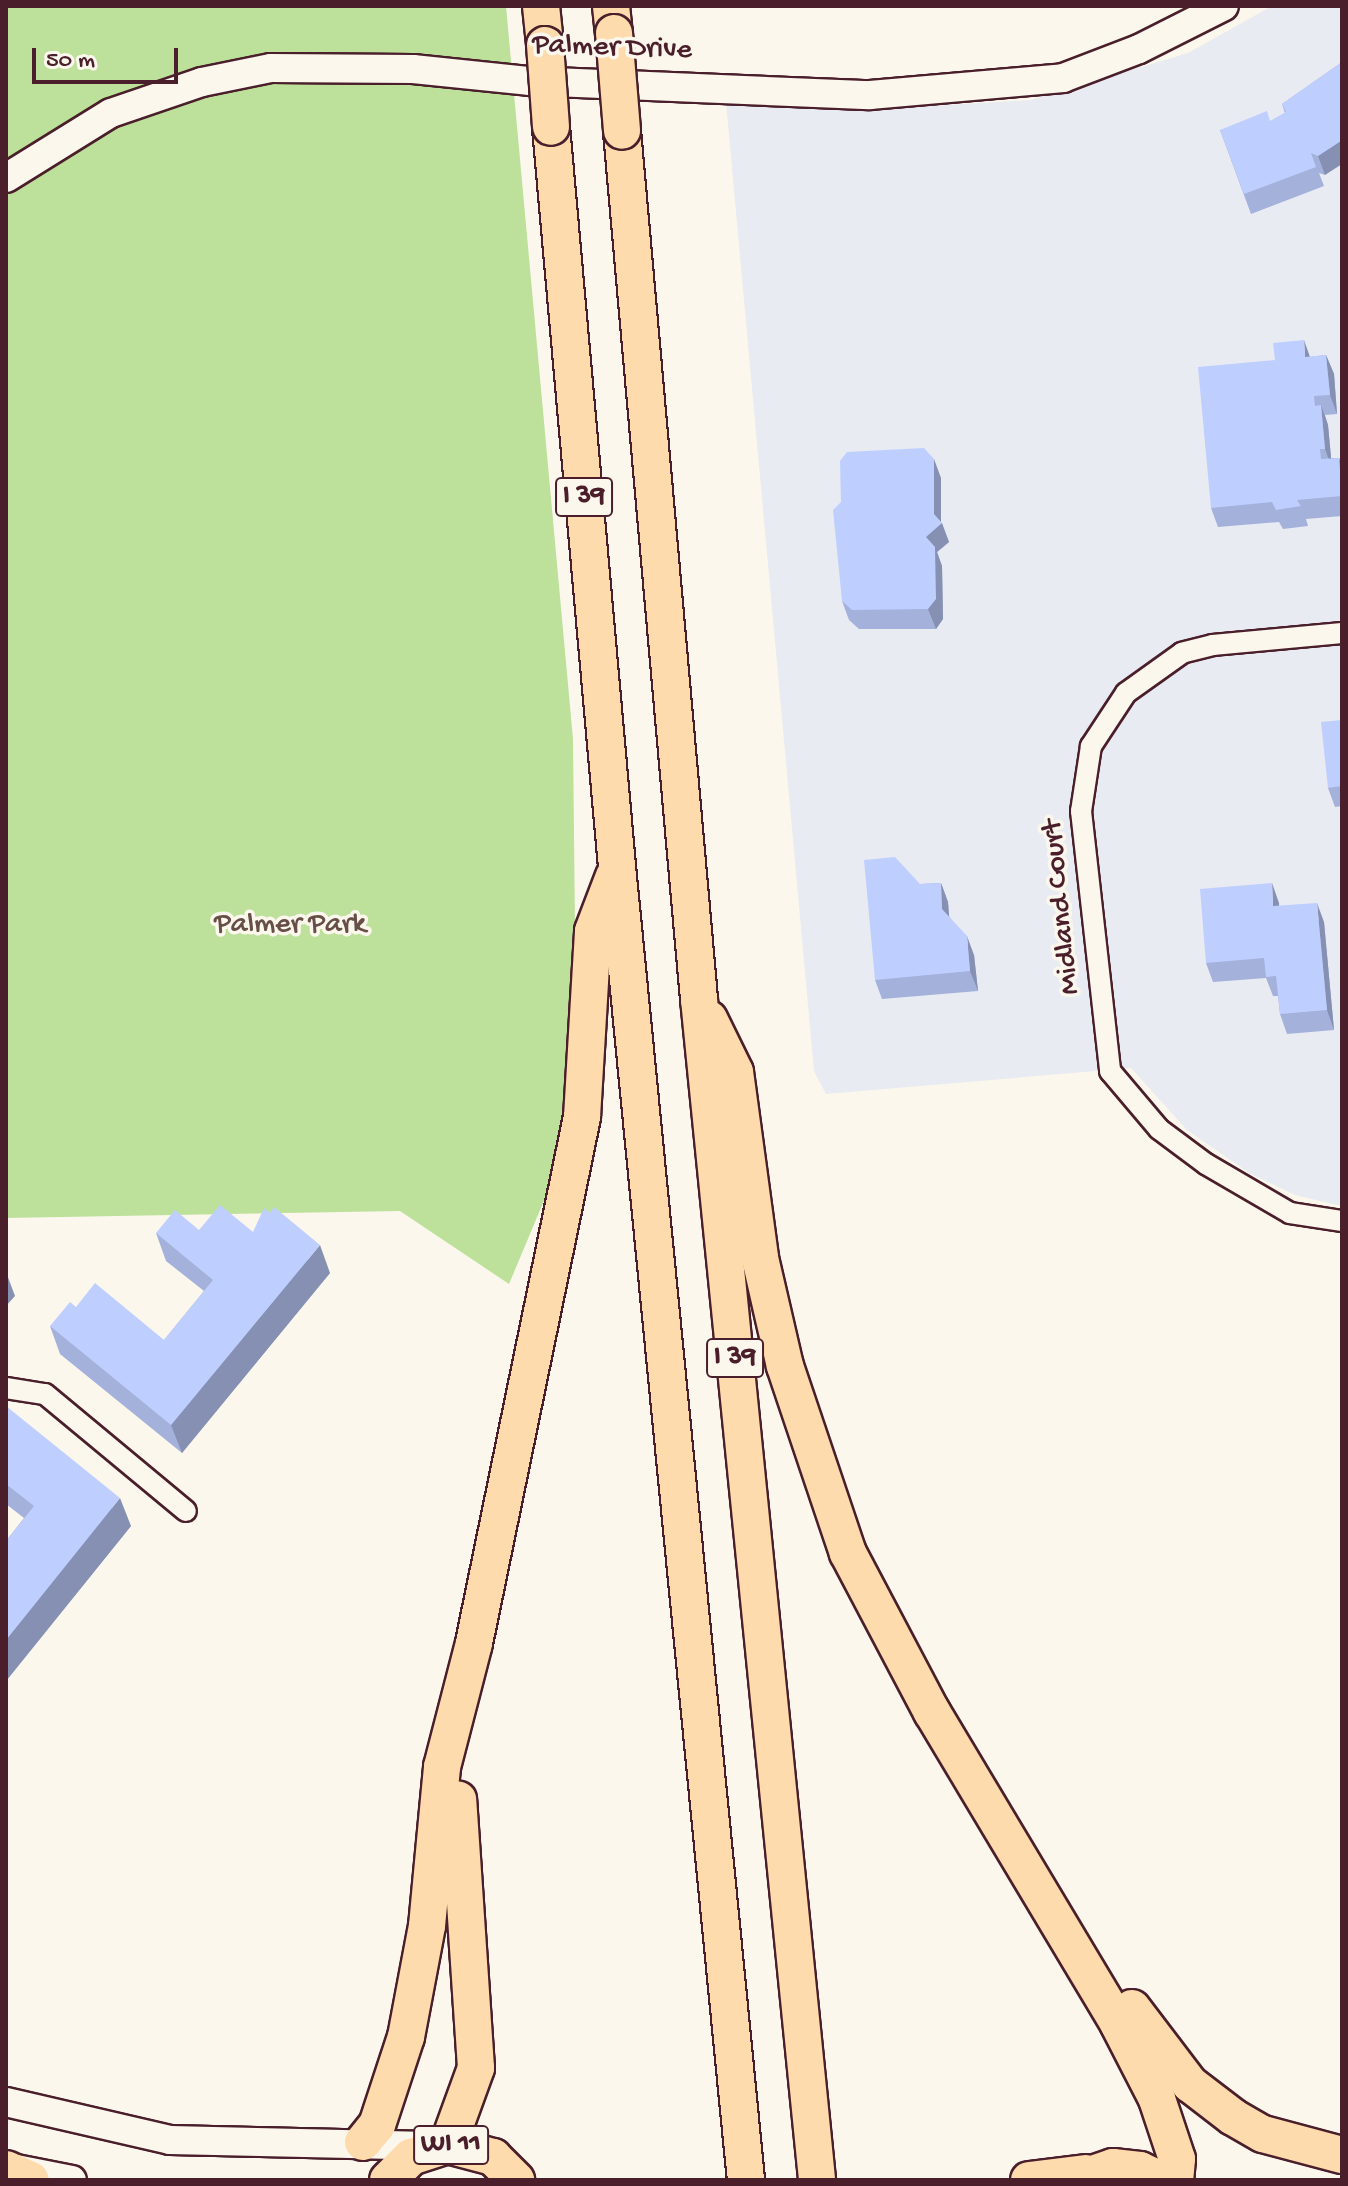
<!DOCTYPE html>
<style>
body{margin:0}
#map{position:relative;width:1348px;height:2186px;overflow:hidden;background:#fbf7ec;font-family:"Gochi Hand",sans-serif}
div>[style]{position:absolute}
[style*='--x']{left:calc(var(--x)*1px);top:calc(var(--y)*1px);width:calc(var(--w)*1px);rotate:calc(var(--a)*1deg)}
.built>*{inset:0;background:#e9ebf2}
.green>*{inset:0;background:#bde09a}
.roads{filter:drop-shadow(2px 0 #4a1f2b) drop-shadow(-2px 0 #4a1f2b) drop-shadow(0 2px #4a1f2b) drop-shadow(0 -2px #4a1f2b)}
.street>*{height:20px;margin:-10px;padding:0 10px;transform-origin:10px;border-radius:10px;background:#fbf7ec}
.secondary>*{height:28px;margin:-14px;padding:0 14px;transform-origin:14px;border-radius:14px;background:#fbf7ec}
.highway>*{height:36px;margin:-18px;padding:0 18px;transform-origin:18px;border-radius:18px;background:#fedbac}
.bridges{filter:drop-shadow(2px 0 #4a1f2b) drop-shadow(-2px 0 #4a1f2b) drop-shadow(0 2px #4a1f2b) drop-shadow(0 -2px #4a1f2b)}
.highway-bridge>*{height:36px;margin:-18px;padding:0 18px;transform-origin:18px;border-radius:18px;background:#fedbac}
.wall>*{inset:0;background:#a3b1db}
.shaded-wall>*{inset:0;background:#8590b2}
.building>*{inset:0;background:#beceff}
span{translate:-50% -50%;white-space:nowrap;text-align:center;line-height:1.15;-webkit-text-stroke:7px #fbf7ec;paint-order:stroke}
.shield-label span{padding:2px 6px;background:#fbf7ec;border:2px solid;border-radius:6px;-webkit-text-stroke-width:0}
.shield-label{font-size:28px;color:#4a1f2b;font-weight:700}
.street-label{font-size:30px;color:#4a1f2b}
.park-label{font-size:30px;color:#674f47}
.frame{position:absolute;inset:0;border:8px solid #4a1f2b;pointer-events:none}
.scale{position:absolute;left:32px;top:48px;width:146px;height:36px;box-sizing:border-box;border:4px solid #4a1f2b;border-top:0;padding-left:10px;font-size:24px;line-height:28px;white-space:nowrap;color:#4a1f2b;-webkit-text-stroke:6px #fbf7ec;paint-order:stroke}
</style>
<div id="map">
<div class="built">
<div style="clip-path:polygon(1272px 6px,1342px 6px,1342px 1205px,1337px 1205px,1295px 1195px,1249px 1173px,1187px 1130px,1131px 1068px,826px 1094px,814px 1071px,726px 102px,882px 109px,1031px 100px,1188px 53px)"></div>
</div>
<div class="green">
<div style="clip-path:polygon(6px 6px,506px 6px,573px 739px,577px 1122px,509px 1284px,400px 1211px,6px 1218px)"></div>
</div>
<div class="roads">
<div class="street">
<div style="--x:1342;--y:633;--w:130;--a:174.7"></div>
<div style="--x:1213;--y:645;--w:32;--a:166"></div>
<div style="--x:1182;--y:653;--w:69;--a:144.5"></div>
<div style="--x:1126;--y:693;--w:64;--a:123.4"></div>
<div style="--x:1091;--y:746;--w:66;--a:98.7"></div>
<div style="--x:1081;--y:811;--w:262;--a:83.6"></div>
<div style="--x:1110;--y:1071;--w:76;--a:49.8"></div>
<div style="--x:1159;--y:1129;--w:59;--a:36.7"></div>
<div style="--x:1206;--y:1164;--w:97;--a:30.3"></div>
<div style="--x:1290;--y:1213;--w:53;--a:8.7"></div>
<div style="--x:6;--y:1388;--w:39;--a:9"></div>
<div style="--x:45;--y:1394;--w:183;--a:39.7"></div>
</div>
<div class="secondary">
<div style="--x:6;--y:178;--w:123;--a:-31.8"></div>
<div style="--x:111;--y:113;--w:96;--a:-18.8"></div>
<div style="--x:202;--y:82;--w:70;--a:-11.5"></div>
<div style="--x:271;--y:68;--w:142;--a:0.4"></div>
<div style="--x:413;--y:69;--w:118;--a:5.9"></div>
<div style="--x:530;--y:81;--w:340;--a:2.4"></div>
<div style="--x:870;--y:95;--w:194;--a:-5"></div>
<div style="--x:1063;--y:78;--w:81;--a:-20.9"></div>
<div style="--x:1139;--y:49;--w:95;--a:-26.8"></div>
<div style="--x:6;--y:2102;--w:168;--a:13"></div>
<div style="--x:170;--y:2140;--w:270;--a:1.3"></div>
<div style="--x:11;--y:2168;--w:62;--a:11.1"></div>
</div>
<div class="highway">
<div style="--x:541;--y:6;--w:39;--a:84"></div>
<div style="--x:611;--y:6;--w:27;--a:84"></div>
<div style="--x:551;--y:127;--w:743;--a:84.9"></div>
<div style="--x:617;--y:867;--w:1319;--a:84.39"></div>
<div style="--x:622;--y:131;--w:871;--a:84.93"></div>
<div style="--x:699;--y:999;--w:1187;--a:84.29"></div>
<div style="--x:709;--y:1019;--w:59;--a:63.9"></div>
<div style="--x:735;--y:1072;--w:188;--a:82.3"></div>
<div style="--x:760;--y:1258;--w:111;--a:77"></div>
<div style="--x:785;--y:1366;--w:197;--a:71.4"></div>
<div style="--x:848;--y:1553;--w:180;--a:62.2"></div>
<div style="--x:932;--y:1712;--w:362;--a:59.1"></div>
<div style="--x:1118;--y:2023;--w:85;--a:62.8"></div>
<div style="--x:1157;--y:2099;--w:63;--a:71.6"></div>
<div style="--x:1177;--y:2159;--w:21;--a:95"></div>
<div style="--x:1132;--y:2008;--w:96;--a:52.7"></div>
<div style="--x:1190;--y:2084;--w:54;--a:37.5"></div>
<div style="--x:1233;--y:2117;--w:34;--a:30"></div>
<div style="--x:1263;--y:2134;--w:82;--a:14.9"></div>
<div style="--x:363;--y:2142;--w:22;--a:-51"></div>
<div style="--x:377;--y:2125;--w:93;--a:-71.8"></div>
<div style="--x:406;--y:2037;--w:113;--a:-79.3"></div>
<div style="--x:427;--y:1926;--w:160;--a:-84.6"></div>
<div style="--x:442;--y:1767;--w:128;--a:-75.5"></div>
<div style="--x:474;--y:1643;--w:537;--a:-78.4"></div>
<div style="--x:582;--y:1117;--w:186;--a:-86.6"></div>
<div style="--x:593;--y:931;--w:59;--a:-69.1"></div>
<div style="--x:448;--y:2145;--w:82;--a:-70"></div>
<div style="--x:476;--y:2068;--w:269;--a:-93.8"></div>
<div style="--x:6;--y:2169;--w:27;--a:24"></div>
<div style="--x:388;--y:2180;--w:33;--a:-45"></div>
<div style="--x:411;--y:2157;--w:39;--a:-18"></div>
<div style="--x:448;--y:2145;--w:47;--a:14.9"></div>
<div style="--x:493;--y:2157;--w:33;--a:45"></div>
<div style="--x:1029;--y:2180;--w:57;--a:-7"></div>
<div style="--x:1075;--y:2180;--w:40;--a:-18.9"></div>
<div style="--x:1113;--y:2167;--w:27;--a:6"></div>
<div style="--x:1140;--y:2170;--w:23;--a:25"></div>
</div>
</div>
<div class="bridges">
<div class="highway-bridge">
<div style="--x:614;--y:33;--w:98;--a:85.3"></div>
<div style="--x:545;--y:45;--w:82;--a:85.8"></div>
</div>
</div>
<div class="wall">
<div style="clip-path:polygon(1342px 62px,1325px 175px,1319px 173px,1324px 186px,1251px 214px,1220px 130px,1271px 121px,1285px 113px,1282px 104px)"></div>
<div style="clip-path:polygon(1326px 355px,1334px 374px,1337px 414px,1325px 415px,1328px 425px,1331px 458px,1339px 458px,1342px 466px,1342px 516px,1306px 519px,1308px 526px,1283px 529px,1279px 522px,1218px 527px,1211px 508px,1310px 357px)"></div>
<div style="clip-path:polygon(941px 478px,941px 522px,949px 542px,937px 552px,942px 566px,943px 619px,936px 629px,859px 629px,849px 620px,842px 601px)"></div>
<div style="clip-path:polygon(1342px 720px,1342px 806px,1335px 807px,1328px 788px)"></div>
<div style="clip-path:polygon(941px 883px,948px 902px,949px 916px,974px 955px,978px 991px,882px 999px,875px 980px,920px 884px)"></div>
<div style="clip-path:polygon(1279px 903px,1279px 906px,1324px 922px,1334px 1030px,1287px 1034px,1280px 1014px,1278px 996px,1273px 996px,1266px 978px,1213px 982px,1206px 963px)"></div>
<div style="clip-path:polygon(199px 1230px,253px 1232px,330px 1273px,182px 1453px,60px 1354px,50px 1326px,164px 1340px,204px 1291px,166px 1261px,156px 1233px)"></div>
<div style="clip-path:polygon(6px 1406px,131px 1526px,6px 1681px,6px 1541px,24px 1518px,6px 1504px)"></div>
</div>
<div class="shaded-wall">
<div style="clip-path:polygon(1342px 140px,1342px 164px,1325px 175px,1318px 156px)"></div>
<div style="clip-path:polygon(1304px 340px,1311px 360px,1305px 357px)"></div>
<div style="clip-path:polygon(1326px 355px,1334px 374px,1337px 414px,1330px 395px)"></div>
<div style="clip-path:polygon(1321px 405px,1328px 425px,1332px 468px,1325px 449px)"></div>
<div style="clip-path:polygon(1339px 458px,1342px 466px,1342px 492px)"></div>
<div style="clip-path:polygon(934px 459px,941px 478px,941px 523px,942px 523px,949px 542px,937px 552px,942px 566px,943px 619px,936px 629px,928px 609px,926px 537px,934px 514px)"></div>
<div style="clip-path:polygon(941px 883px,948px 902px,950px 928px,942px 909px)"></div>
<div style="clip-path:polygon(1272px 883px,1279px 903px,1280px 926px,1273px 906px)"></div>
<div style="clip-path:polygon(1317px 903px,1324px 922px,1334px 1030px,1327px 1010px)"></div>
<div style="clip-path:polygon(967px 936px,974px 955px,978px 991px,970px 971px)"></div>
<div style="clip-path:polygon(320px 1245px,330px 1273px,182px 1453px,171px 1425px)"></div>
<div style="clip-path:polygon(6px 1272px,15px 1296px,6px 1306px)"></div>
<div style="clip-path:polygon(120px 1498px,131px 1526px,6px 1681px,6px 1640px)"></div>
</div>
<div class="building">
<div style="clip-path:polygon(1342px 62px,1342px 140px,1318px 156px,1311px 153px,1316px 167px,1244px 194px,1220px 130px,1267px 111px,1270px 121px,1286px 112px,1282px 104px)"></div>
<div style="clip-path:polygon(1304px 340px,1305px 357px,1326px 355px,1330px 395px,1314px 396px,1315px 406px,1321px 405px,1325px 449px,1320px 449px,1321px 459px,1339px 458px,1342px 496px,1297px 500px,1301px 506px,1276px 510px,1272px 502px,1211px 508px,1198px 367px,1275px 360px,1273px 343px)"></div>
<div style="clip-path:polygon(924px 448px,934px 459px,934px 514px,942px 523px,926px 537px,935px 547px,936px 599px,928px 609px,852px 610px,842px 601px,833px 510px,841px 502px,840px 461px,847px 452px)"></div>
<div style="clip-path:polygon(1342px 720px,1342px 786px,1328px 788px,1321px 722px)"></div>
<div style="clip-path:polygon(895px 857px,920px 884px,941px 883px,942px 909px,967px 936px,970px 971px,875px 980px,864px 860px)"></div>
<div style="clip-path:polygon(1272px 883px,1273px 906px,1317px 903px,1327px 1010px,1280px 1014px,1276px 976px,1266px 977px,1264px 958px,1206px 963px,1200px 889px)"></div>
<div style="clip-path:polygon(220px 1205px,253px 1232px,264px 1208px,270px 1213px,274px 1207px,320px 1245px,171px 1425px,50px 1326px,70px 1302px,76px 1307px,95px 1283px,164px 1340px,213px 1280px,156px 1233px,175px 1210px,199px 1230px)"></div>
<div style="clip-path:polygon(6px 1406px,120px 1498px,6px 1640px,6px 1541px,34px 1506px,6px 1484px)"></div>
</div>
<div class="shield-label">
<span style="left:584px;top:497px">I 39</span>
<span style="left:735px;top:1358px">I 39</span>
<span style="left:451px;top:2145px">WI 11</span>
</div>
<div class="street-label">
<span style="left:612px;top:49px;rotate:2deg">Palmer Drive</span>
<span style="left:1063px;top:907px;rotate:-96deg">Midland Court</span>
</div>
<div class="park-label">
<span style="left:290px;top:926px">Palmer Park</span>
</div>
<div class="frame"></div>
<div class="scale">50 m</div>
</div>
